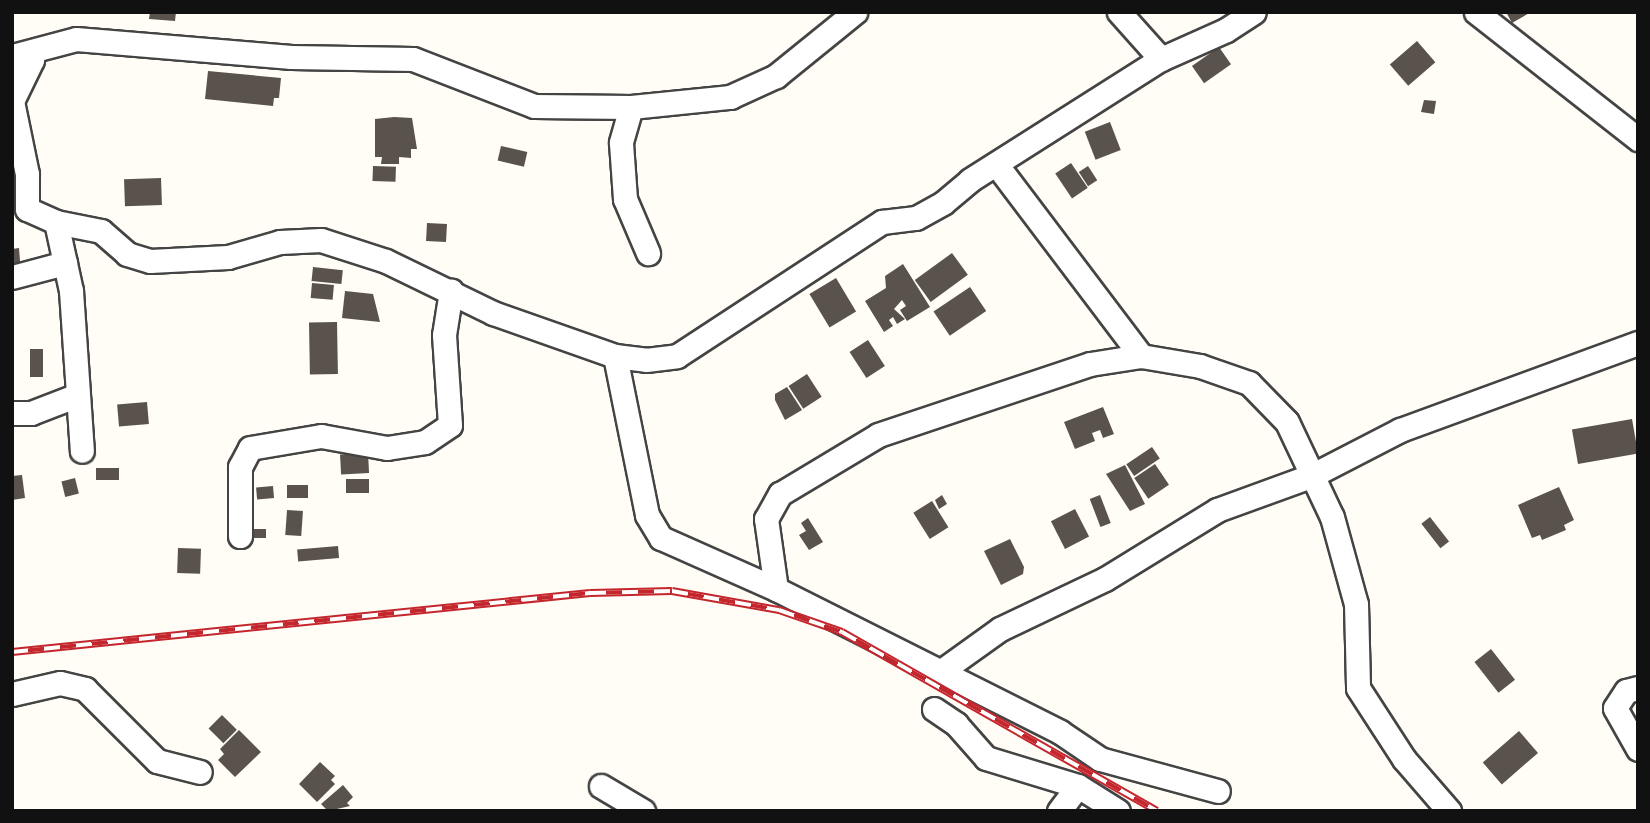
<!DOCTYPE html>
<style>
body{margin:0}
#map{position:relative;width:1650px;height:823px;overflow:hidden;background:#fffdf5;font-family:"Zilla Slab",serif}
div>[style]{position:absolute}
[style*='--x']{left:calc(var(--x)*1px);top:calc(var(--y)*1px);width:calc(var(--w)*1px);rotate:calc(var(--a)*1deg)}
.building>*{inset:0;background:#5a524d;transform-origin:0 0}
.roads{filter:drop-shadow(2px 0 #444) drop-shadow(-2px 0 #444) drop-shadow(0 2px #444) drop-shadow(0 -2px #444)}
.minor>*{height:23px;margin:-11.5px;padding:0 11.5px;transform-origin:11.5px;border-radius:11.5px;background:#fff}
.rail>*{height:8px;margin-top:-4px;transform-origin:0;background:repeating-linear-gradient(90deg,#fff 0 16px,#c4262e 0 32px);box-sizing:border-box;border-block:2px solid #c4262e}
span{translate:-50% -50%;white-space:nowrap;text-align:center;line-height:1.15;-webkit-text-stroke:7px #fff;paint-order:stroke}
.frame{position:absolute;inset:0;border:14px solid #111;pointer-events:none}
</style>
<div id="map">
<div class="building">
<div style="clip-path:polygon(150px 12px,176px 12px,175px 21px,149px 19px)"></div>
<div style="clip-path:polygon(1506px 12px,1531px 12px,1512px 23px)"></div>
<div style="left:1417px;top:41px;width:28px;height:36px;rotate:49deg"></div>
<div style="left:1219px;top:47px;width:21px;height:33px;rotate:55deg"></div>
<div style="clip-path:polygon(208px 71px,281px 78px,279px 98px,274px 98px,273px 106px,205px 99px)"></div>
<div style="clip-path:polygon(1424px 100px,1436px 101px,1434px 114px,1421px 112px)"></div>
<div style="clip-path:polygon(394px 117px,412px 118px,417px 149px,411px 149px,411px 158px,399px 157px,399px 164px,381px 164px,382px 157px,375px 157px,375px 119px)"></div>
<div style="left:1110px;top:122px;width:30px;height:27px;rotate:69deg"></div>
<div style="left:501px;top:146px;width:27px;height:15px;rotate:13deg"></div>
<div style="left:1071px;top:163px;width:30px;height:19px;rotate:56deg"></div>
<div style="left:373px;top:166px;width:23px;height:15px;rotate:2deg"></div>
<div style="left:1088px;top:166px;width:17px;height:11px;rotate:57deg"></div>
<div style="left:161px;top:178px;width:27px;height:37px;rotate:88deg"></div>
<div style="left:427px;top:223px;width:20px;height:18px;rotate:3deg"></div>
<div style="clip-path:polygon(19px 248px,21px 274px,12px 274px,12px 249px)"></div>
<div style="left:952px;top:253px;width:27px;height:46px;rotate:54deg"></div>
<div style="clip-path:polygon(903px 264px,930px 307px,907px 321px,900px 310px,906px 306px,902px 300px,894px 309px,905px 319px,897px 324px,893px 317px,889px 320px,893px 326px,884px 332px,865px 301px,886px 288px,885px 276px)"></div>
<div style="left:313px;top:267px;width:30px;height:14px;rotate:6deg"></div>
<div style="left:836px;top:278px;width:39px;height:31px;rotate:59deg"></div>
<div style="left:312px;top:283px;width:22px;height:15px;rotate:5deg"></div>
<div style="left:970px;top:287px;width:29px;height:44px;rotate:56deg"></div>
<div style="clip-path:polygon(345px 291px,373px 294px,380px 322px,342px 318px)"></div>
<div style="left:337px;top:322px;width:52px;height:28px;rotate:89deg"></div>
<div style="left:868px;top:340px;width:31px;height:22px;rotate:57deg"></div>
<div style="left:30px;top:349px;width:13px;height:28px"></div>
<div style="left:807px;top:374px;width:27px;height:22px;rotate:57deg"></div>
<div style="clip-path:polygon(787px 387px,802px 410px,785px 420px,775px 400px,775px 394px)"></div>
<div style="left:147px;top:402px;width:22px;height:30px;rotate:85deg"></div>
<div style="clip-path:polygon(1103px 407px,1114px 434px,1103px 438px,1100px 430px,1092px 433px,1095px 441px,1075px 449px,1064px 422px)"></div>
<div style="left:1632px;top:419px;width:35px;height:61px;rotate:80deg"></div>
<div style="left:1152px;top:447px;width:14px;height:31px;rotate:56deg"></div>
<div style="left:368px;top:453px;width:20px;height:28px;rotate:87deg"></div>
<div style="left:1155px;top:464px;width:25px;height:25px;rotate:56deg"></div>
<div style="clip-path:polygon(1125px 465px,1145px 504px,1130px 511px,1106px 474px)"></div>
<div style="left:96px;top:468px;width:23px;height:12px"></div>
<div style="clip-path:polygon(22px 475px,25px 498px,12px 500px,12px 476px)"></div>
<div style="left:75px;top:478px;width:16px;height:14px;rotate:76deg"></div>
<div style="left:369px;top:479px;width:14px;height:23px;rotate:90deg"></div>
<div style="left:287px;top:485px;width:21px;height:13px"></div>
<div style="left:273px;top:486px;width:12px;height:17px;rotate:85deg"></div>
<div style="clip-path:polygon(1559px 487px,1574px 520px,1564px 525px,1566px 530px,1542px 540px,1540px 535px,1532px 538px,1518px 505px)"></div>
<div style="clip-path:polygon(942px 495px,947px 504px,939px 509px,935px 500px)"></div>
<div style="left:1100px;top:495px;width:30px;height:11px;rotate:69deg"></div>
<div style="left:932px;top:501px;width:31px;height:22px;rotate:58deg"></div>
<div style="left:1075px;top:509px;width:31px;height:27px;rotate:63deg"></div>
<div style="left:287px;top:510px;width:16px;height:25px;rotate:4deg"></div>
<div style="left:1430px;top:517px;width:31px;height:11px;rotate:52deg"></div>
<div style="clip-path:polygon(808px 518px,823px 542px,809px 550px,799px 535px,806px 531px,801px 523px)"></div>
<div style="left:243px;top:529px;width:23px;height:9px"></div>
<div style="clip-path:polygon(1010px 539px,1024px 567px,1023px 574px,1001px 585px,984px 551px)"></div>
<div style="left:338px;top:546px;width:12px;height:41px;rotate:85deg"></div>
<div style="left:178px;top:548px;width:23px;height:25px;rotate:2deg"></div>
<div style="left:1491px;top:649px;width:39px;height:21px;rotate:52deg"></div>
<div style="left:222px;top:715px;width:21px;height:19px;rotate:45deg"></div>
<div style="clip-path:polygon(239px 730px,261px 752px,235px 777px,218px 760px,224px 754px,220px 749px)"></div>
<div style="left:1519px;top:731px;width:29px;height:48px;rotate:49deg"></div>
<div style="clip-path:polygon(320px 762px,335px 776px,331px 780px,335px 784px,317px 802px,299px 784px)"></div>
<div style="clip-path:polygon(343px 785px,353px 797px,347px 803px,350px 806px,328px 811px,321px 804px)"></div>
</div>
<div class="roads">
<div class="minor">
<div style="--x:1119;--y:12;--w:63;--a:48.2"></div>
<div style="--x:1476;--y:12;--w:206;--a:38.1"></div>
<div style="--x:12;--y:56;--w:66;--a:-14.9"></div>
<div style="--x:76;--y:39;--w:216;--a:4.8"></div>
<div style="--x:291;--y:57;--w:122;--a:0.9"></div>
<div style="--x:413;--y:59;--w:130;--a:21.2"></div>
<div style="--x:534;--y:106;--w:97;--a:0.6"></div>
<div style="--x:631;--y:107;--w:100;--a:-5.8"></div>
<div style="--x:730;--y:97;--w:51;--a:-24.5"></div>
<div style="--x:776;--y:76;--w:102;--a:-39"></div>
<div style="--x:12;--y:60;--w:20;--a:0"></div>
<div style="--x:32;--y:60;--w:46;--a:116"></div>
<div style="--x:12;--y:101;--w:75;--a:78.4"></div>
<div style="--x:27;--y:174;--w:35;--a:90"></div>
<div style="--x:27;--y:209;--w:32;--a:24"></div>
<div style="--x:56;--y:222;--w:46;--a:11.3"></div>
<div style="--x:101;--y:231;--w:35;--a:41"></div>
<div style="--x:127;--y:254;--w:24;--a:17"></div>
<div style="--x:150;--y:261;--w:78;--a:-2.9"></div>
<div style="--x:228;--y:257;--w:54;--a:-16.1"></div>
<div style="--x:280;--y:242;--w:41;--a:-2.8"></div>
<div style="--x:321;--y:240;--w:68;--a:17.9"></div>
<div style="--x:386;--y:261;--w:119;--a:25.9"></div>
<div style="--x:493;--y:313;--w:129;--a:19.4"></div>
<div style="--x:615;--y:356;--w:31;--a:7"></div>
<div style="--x:646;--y:360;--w:31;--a:-7"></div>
<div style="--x:677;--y:356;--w:245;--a:-33.2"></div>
<div style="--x:882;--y:222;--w:34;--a:-7"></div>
<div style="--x:916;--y:218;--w:31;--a:-29"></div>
<div style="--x:943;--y:203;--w:35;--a:-40"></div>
<div style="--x:970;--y:180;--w:226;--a:-32.4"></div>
<div style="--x:1161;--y:59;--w:71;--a:-24"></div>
<div style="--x:1226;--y:30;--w:33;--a:-33"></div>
<div style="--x:631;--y:107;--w:37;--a:106"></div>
<div style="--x:621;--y:143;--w:56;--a:85.9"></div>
<div style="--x:625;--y:199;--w:59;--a:66.9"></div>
<div style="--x:996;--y:164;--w:241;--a:52.9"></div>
<div style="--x:56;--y:222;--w:71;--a:77.7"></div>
<div style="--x:71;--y:291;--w:160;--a:86.1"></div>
<div style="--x:12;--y:277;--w:55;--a:-14.8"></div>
<div style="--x:615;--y:356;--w:162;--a:78.6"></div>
<div style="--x:647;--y:515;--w:27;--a:59"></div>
<div style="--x:661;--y:538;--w:126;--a:23.9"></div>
<div style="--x:776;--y:589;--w:318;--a:26.7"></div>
<div style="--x:1060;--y:732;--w:48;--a:34"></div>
<div style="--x:1100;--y:759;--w:122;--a:15.2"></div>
<div style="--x:12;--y:413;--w:19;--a:0"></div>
<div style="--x:31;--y:413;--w:50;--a:-21"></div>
<div style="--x:240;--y:536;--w:69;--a:-90"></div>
<div style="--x:240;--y:467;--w:21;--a:-62"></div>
<div style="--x:250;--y:448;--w:72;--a:-9.6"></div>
<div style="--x:321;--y:436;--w:67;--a:10.3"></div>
<div style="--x:387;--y:448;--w:38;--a:-9"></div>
<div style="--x:425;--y:442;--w:30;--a:-34"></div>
<div style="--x:450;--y:425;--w:90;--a:-93.8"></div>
<div style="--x:444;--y:335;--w:45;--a:-81"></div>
<div style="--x:776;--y:589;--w:71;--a:-98.1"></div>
<div style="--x:766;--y:519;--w:29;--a:-61"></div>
<div style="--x:780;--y:494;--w:114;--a:-31"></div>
<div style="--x:878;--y:435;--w:224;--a:-18.5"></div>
<div style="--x:1090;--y:364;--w:52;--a:-8.9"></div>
<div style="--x:1141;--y:356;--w:60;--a:9.6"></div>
<div style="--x:1200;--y:366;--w:52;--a:19.1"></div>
<div style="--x:1249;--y:383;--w:54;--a:45.7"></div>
<div style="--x:1287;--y:422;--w:105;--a:64.7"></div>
<div style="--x:1332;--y:517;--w:90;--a:74.6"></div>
<div style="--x:1356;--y:604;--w:84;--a:88.6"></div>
<div style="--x:1358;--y:688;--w:85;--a:57.1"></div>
<div style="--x:1404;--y:759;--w:69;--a:49.1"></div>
<div style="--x:940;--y:672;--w:74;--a:-35.6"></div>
<div style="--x:1000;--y:629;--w:116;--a:-25.5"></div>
<div style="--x:1105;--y:579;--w:132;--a:-31.6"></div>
<div style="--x:1217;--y:510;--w:102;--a:-20"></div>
<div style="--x:1313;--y:475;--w:98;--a:-27.3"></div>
<div style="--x:1400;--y:430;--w:253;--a:-20.1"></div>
<div style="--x:1638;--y:688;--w:12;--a:166"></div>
<div style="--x:1626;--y:691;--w:20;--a:123"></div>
<div style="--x:1615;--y:708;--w:47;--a:60.7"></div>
<div style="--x:12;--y:694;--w:49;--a:-12.9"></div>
<div style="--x:60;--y:683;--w:26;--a:13"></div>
<div style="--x:85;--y:689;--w:102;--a:45"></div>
<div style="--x:157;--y:761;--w:44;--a:14.3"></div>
<div style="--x:934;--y:709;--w:27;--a:34"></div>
<div style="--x:956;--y:724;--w:45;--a:48.6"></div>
<div style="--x:986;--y:758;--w:96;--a:16.9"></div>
<div style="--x:1078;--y:786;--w:47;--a:32"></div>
<div style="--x:601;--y:786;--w:49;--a:30.8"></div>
<div style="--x:1059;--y:811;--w:31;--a:-53"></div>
</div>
</div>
<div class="rail">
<div style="--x:12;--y:652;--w:581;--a:-5.83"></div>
<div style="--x:590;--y:593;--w:82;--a:-1.4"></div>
<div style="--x:672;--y:591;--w:109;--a:10.1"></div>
<div style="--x:779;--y:610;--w:67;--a:19.2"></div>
<div style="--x:842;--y:632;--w:362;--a:29.6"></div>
</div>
<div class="frame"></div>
</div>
